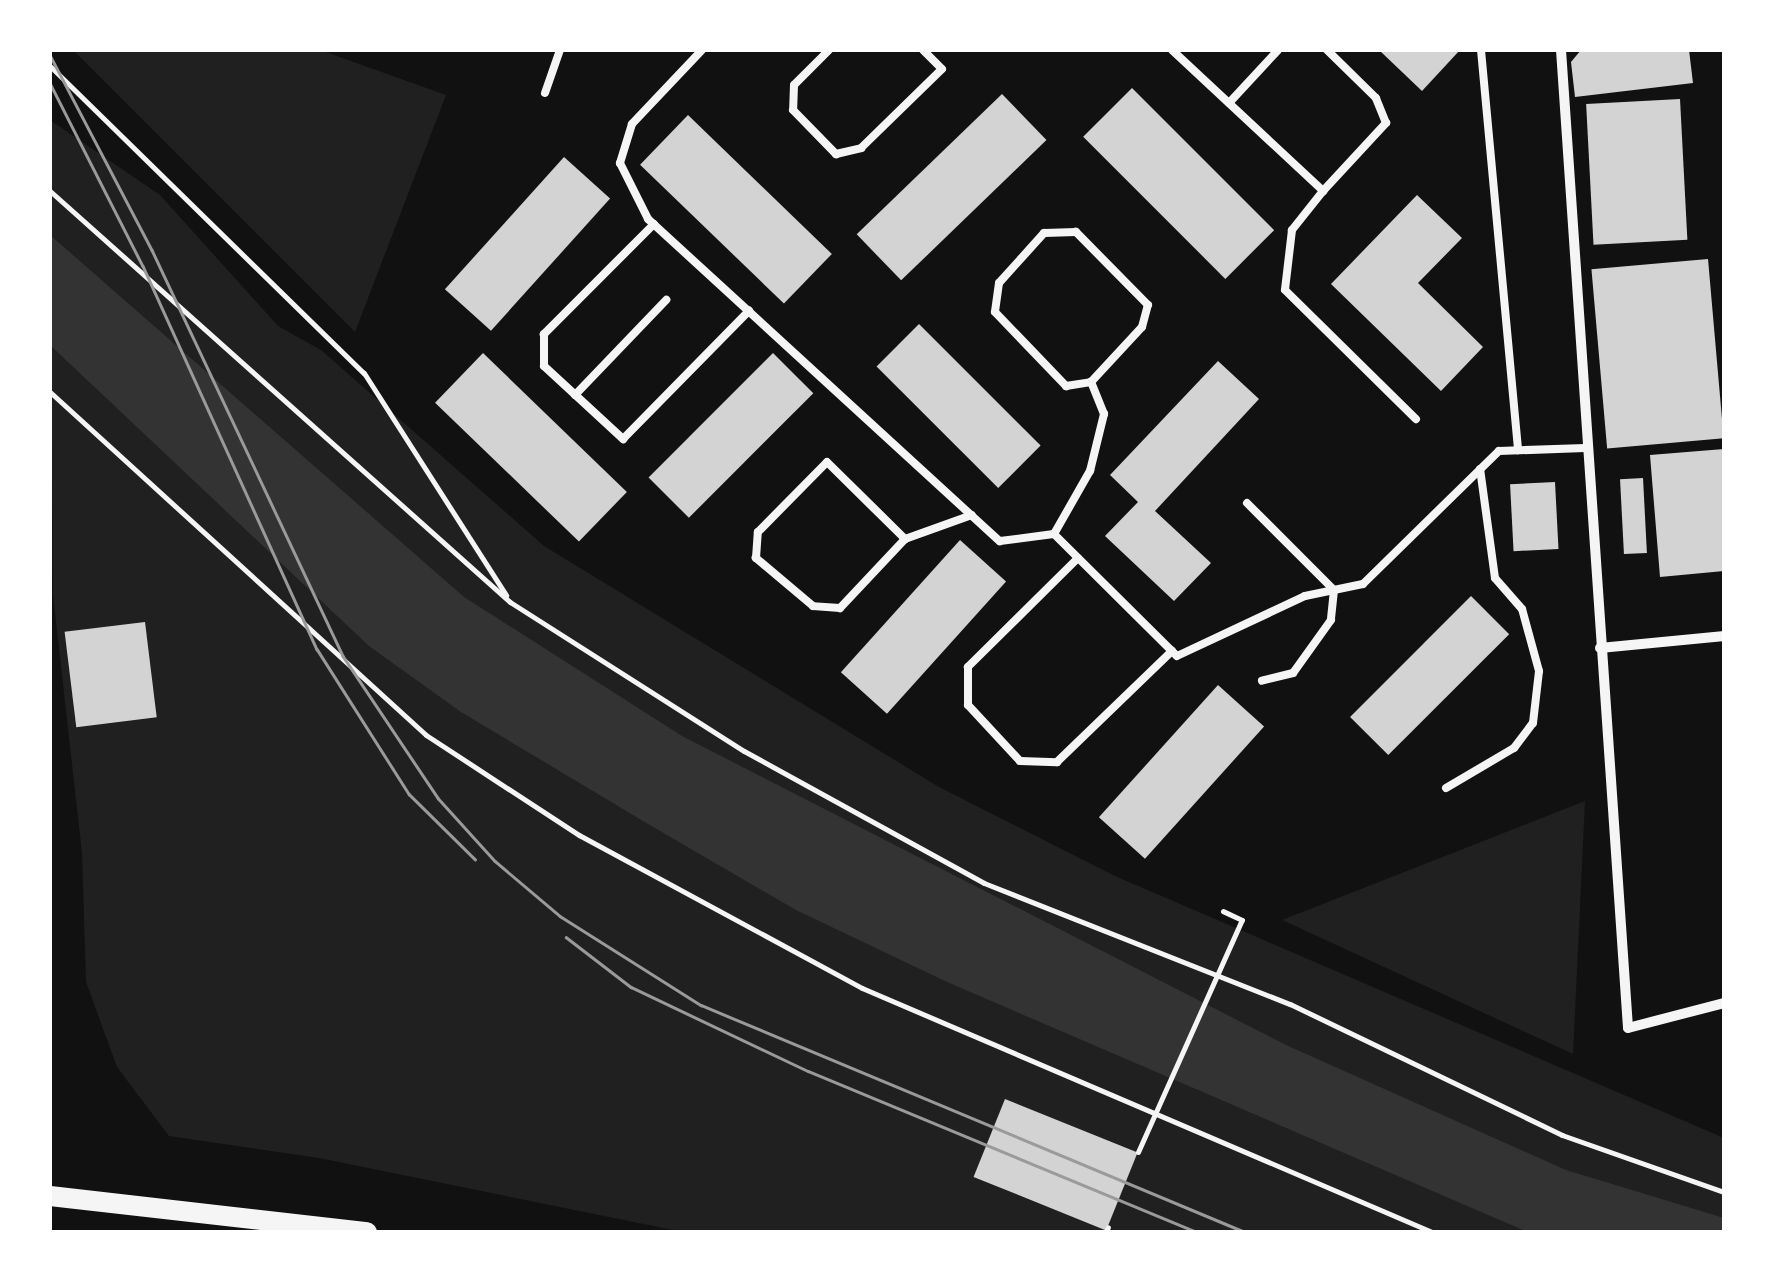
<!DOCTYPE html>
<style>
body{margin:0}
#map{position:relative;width:1774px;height:1282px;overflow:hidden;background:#111;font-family:Ubuntu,sans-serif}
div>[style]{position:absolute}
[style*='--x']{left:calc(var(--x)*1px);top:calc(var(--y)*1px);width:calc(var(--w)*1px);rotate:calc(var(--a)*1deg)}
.green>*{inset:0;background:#202020}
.water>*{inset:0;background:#333}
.building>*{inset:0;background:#d3d3d3;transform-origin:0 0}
.path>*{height:5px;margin:-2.5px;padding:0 2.5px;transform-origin:2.5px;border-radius:2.5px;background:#f5f5f5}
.service>*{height:8px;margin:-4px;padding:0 4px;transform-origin:4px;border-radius:4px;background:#f5f5f5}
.minor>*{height:10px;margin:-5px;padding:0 5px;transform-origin:5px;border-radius:5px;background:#f5f5f5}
.secondary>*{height:20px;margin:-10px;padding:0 10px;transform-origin:10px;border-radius:10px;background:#f5f5f5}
.tram>*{height:2.5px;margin:-1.25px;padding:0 1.25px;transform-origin:1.25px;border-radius:1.25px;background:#9a9a9a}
span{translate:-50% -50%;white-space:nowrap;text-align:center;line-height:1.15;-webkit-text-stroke:8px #fff;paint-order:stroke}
.frame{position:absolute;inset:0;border:52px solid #fff;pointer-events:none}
</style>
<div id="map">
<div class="green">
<div style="clip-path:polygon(73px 50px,320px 50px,446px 95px,355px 332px)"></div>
<div style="clip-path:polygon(50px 120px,160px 195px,278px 326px,321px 350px,544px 546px,939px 787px,1115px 876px,1724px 1138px,1724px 1232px,683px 1232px,319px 1158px,169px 1136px,117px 1067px,86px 982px,82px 853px,53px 595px)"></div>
<div style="clip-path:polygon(1585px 801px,1573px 1054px,1282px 920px)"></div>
</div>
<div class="water">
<div style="clip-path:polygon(50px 235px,464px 597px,682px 736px,1286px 1045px,1566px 1170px,1724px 1218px,1724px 1232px,1528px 1232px,947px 982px,796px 910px,648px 824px,461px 712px,369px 646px,50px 345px)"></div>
</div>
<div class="building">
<div style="clip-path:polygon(1379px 50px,1460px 50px,1422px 91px)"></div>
<div style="clip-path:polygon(1581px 50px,1689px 50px,1693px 83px,1575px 97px,1571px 62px)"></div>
<div style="left:1132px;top:88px;width:201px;height:69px;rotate:45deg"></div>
<div style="left:1002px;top:94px;width:64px;height:202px;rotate:46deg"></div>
<div style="left:1680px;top:99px;width:141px;height:94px;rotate:87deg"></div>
<div style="left:688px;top:115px;width:200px;height:69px;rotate:44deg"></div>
<div style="left:564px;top:157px;width:62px;height:178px;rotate:42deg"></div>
<div style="clip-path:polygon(1417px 195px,1462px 238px,1418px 283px,1483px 347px,1441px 391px,1331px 284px)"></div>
<div style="left:1708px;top:259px;width:180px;height:117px;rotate:85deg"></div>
<div style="left:919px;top:324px;width:172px;height:60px;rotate:45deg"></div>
<div style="left:483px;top:353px;width:200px;height:69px;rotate:44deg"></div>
<div style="left:773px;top:353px;width:57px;height:176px;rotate:45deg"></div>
<div style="clip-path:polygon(1218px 361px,1259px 399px,1155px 511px,1211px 563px,1174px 601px,1105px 536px,1138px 502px,1110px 475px)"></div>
<div style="clip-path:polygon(1724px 449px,1724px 571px,1660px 577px,1650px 455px)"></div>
<div style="left:1643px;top:478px;width:75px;height:23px;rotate:87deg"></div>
<div style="left:1555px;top:482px;width:67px;height:45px;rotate:87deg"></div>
<div style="left:960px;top:540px;width:62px;height:178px;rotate:42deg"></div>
<div style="left:1471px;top:596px;width:54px;height:171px;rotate:45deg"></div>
<div style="left:145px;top:622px;width:96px;height:81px;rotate:83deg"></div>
<div style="left:1218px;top:685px;width:62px;height:178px;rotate:42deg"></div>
<div style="left:1005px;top:1099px;width:143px;height:84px;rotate:22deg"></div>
</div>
<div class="path">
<div style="--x:50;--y:66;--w:439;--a:44.4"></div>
<div style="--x:364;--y:373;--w:264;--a:57.4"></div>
<div style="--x:50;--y:191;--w:617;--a:41.78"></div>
<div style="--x:510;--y:602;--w:277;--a:32.5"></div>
<div style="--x:744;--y:751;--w:274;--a:28.8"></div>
<div style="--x:984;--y:883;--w:329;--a:21.6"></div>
<div style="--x:1290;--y:1004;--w:302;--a:25.7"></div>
<div style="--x:1562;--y:1135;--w:172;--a:19.4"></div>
<div style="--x:50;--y:392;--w:509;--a:42.37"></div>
<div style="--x:426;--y:735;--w:183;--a:33.2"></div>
<div style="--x:579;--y:835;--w:322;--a:28.4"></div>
<div style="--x:862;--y:988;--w:620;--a:23.17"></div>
<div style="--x:1138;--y:1152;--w:254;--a:-65.9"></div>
<div style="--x:1242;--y:920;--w:21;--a:-155"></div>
<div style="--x:1106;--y:1232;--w:5;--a:-68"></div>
</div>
<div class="service">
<div style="--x:702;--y:50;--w:102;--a:133.4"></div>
<div style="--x:632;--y:124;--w:41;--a:107.1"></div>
<div style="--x:620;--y:163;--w:63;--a:63.4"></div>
<div style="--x:648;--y:219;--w:477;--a:42.5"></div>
<div style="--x:1000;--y:541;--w:54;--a:-7.4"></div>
<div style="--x:1054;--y:534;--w:173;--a:44.8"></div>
<div style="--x:1177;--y:656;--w:141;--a:-25.1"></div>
<div style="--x:1305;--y:596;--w:59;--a:-11.7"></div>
<div style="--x:1363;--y:584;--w:190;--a:-44.4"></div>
<div style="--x:1499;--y:451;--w:86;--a:-2"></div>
<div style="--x:829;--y:50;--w:49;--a:135"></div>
<div style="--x:794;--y:85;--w:25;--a:92"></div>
<div style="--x:793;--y:110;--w:62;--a:45.7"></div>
<div style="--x:836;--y:154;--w:26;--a:-13"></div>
<div style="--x:861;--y:148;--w:113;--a:-44.3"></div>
<div style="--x:942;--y:69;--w:27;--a:-135"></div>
<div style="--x:1172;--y:50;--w:207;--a:43"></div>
<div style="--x:1323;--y:191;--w:50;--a:128.5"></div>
<div style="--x:1292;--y:230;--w:60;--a:96.7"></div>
<div style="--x:1285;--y:290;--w:184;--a:44.6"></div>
<div style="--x:1481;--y:50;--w:402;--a:84.7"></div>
<div style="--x:545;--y:93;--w:46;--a:-70.8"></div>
<div style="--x:1229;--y:103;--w:72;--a:-47.2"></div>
<div style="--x:1323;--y:191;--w:93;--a:-47.2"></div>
<div style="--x:1386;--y:123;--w:27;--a:-112"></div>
<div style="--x:1376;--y:98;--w:69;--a:-135.6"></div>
<div style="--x:654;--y:224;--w:156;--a:135"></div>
<div style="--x:544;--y:334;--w:32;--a:90"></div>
<div style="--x:544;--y:366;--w:108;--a:42.7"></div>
<div style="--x:623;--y:439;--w:180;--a:-45.5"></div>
<div style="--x:575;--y:395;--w:132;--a:-46.2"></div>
<div style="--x:1247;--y:503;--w:123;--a:45"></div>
<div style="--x:1334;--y:590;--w:30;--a:96"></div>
<div style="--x:1331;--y:620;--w:65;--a:125.6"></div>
<div style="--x:1293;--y:673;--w:32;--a:166"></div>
<div style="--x:1054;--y:534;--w:73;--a:-60.3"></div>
<div style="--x:1090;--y:471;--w:59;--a:-76.2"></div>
<div style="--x:1104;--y:414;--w:35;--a:-112"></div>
<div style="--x:1091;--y:382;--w:75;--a:-47.2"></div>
<div style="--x:1142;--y:327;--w:23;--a:-75"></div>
<div style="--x:1148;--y:305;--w:103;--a:-134.6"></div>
<div style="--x:1076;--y:232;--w:32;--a:178"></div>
<div style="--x:1044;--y:233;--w:67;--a:132"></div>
<div style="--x:999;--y:283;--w:29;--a:98"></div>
<div style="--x:995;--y:312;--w:103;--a:46.2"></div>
<div style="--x:1066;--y:386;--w:25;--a:-9"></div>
<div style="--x:905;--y:539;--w:95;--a:133.3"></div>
<div style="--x:840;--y:608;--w:27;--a:-176"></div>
<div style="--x:813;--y:606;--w:75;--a:-139.9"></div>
<div style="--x:756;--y:558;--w:26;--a:-86"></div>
<div style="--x:758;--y:532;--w:98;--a:-45.4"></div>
<div style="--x:827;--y:462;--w:110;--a:44.6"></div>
<div style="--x:905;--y:539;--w:71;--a:-19.7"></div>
<div style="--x:1078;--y:558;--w:155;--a:135.3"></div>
<div style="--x:968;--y:667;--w:38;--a:90"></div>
<div style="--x:968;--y:705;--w:76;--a:47.1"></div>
<div style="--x:1020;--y:761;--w:37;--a:2"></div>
<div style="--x:1057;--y:762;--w:160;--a:-44"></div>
<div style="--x:1446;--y:788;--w:79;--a:-30.5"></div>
<div style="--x:1514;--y:748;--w:31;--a:-53"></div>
<div style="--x:1533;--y:723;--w:52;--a:-83.4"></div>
<div style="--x:1539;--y:671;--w:64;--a:-105.3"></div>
<div style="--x:1522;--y:609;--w:41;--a:-131.1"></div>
<div style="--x:1495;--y:578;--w:110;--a:-97.8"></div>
</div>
<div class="minor">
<div style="--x:1561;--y:50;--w:980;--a:86.08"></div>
<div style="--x:1628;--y:1028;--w:99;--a:-14.6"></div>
<div style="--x:1600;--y:648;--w:125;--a:-5.5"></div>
</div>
<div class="secondary">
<div style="--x:50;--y:1196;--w:319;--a:6.5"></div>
</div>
<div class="tram">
<div style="--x:50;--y:55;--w:220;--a:62.4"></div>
<div style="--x:152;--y:250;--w:449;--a:64.8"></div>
<div style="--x:343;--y:656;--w:171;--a:56.2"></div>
<div style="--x:438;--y:798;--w:85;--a:47.9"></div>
<div style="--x:495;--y:861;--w:85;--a:40.2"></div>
<div style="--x:560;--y:916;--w:167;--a:32.3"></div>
<div style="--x:701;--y:1005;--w:589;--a:22.65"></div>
<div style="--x:50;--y:83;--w:205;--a:63.1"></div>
<div style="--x:143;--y:266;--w:421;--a:65.6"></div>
<div style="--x:317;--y:649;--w:172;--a:57.6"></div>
<div style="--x:409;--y:794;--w:93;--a:44.6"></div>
<div style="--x:566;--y:937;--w:82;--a:37.6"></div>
<div style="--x:631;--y:987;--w:196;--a:25.4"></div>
<div style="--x:808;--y:1071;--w:420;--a:22.5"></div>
</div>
<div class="frame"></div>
</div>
